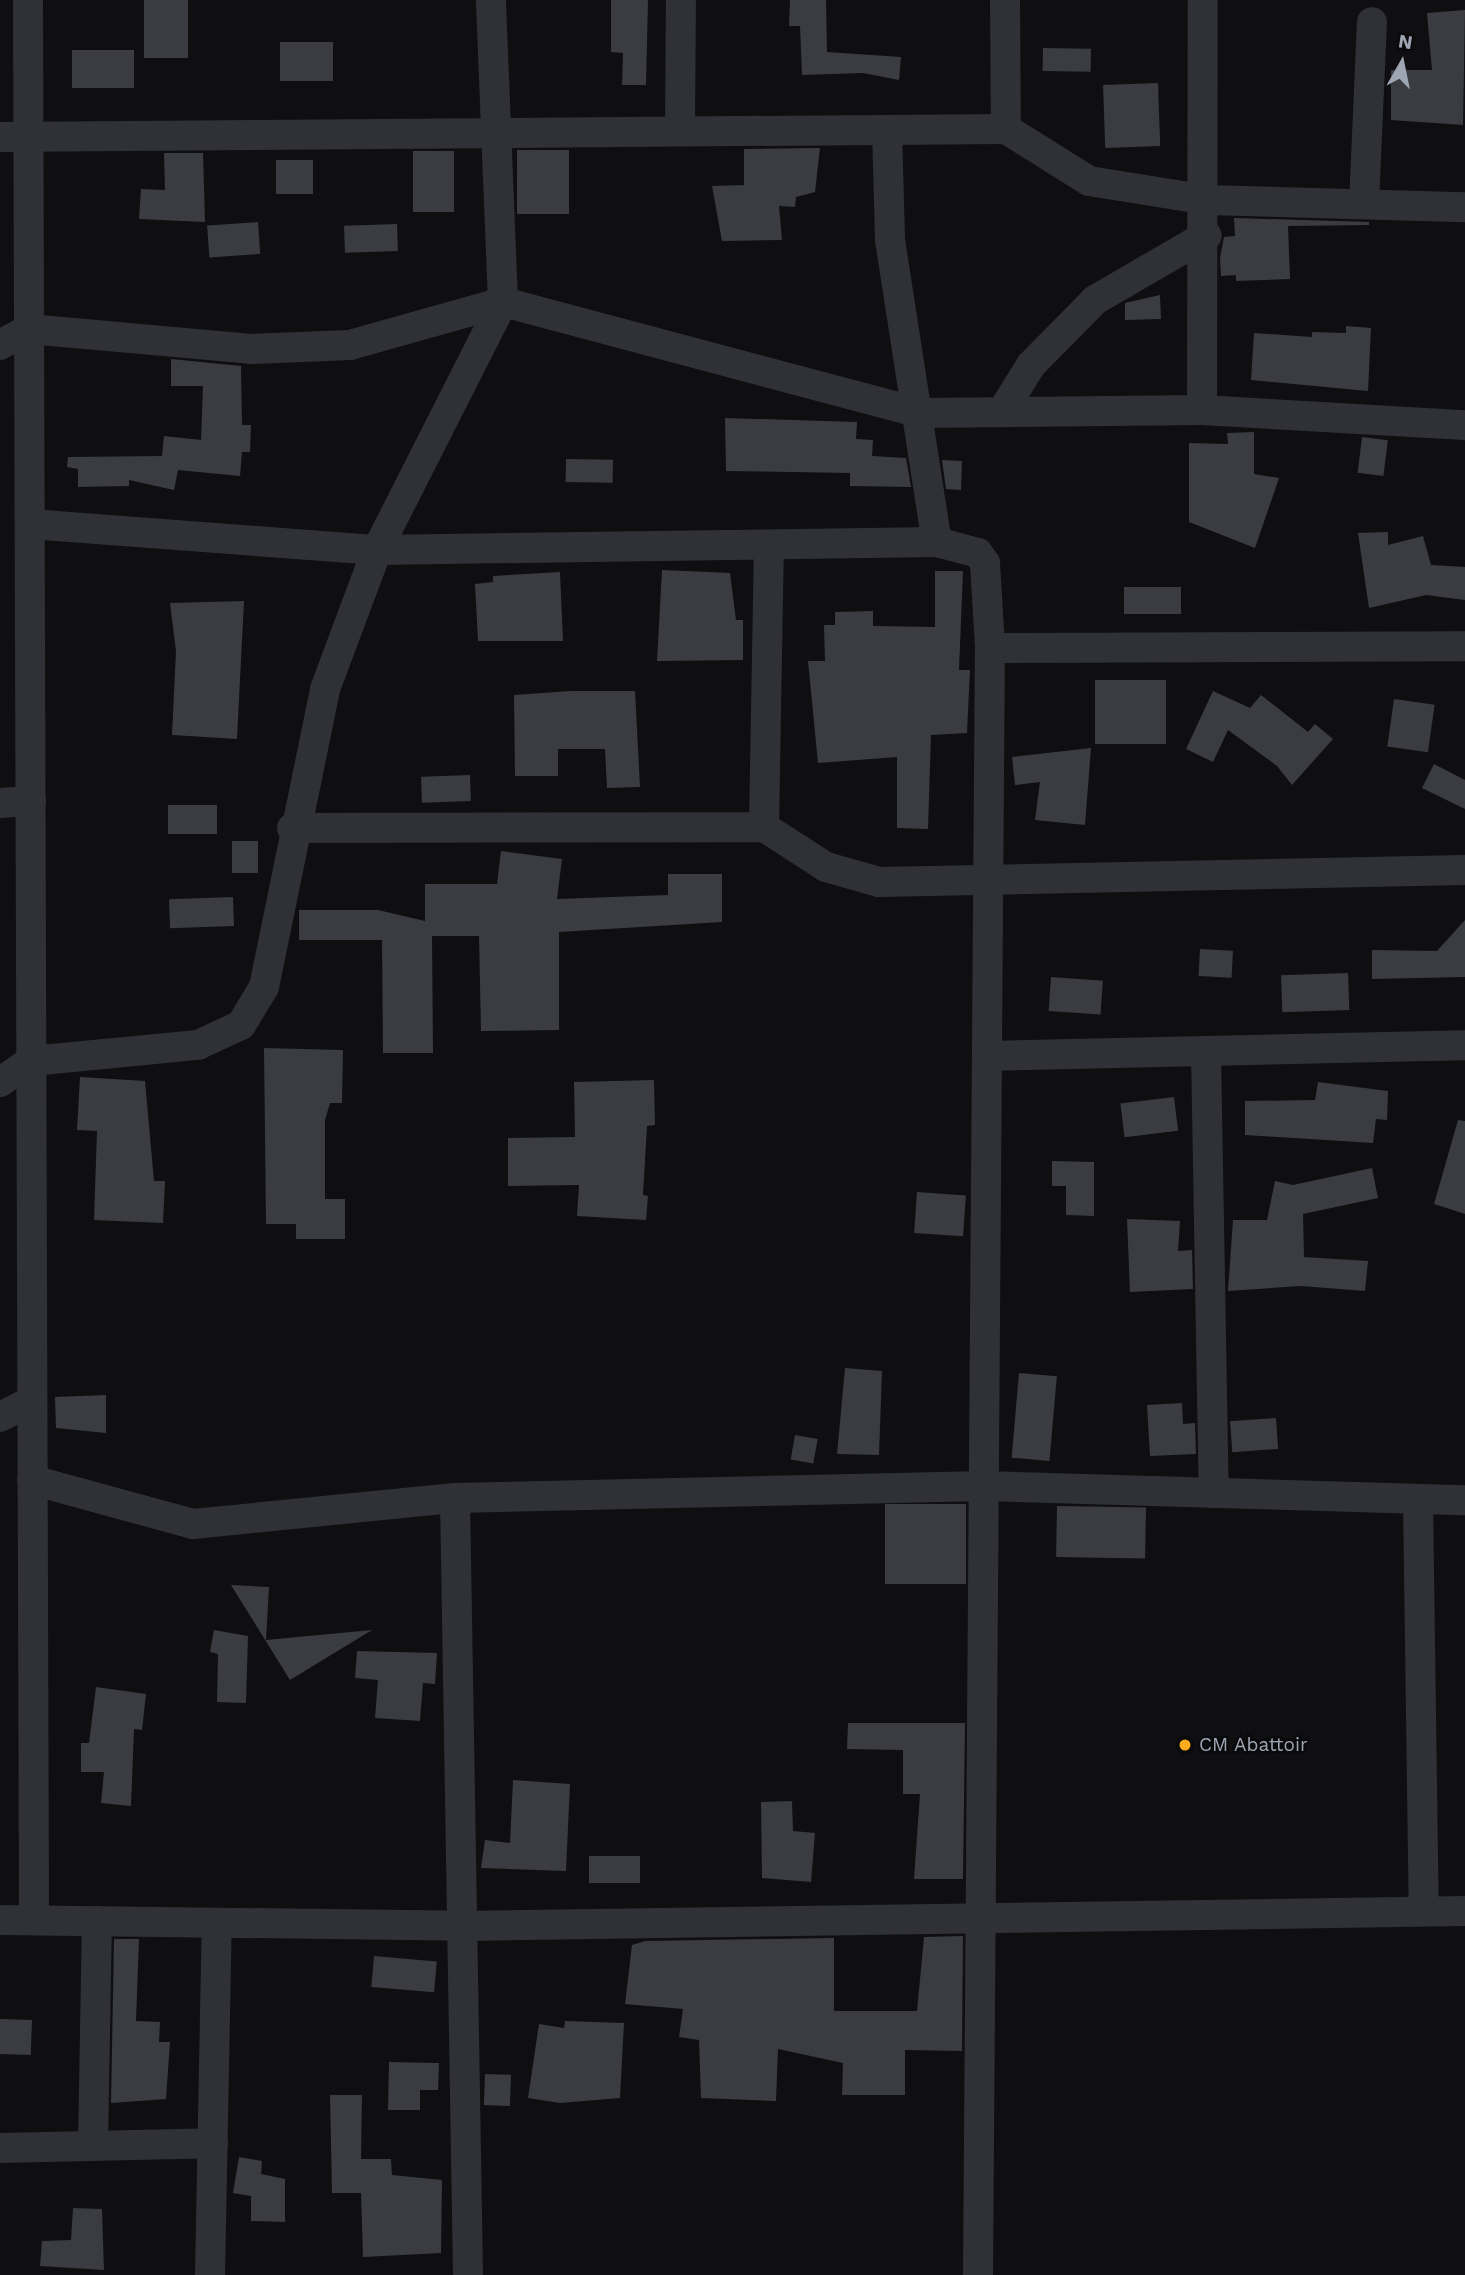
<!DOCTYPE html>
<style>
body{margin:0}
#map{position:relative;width:1465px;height:2275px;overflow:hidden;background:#0f0f11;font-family:"Work Sans",sans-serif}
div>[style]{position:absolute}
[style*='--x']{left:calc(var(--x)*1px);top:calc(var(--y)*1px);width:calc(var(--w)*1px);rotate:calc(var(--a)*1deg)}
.building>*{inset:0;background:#3b3c41;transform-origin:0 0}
.street>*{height:30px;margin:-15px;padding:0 15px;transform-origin:15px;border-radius:15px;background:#303136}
.dots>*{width:19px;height:19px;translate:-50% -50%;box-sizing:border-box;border:4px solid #0a0a0c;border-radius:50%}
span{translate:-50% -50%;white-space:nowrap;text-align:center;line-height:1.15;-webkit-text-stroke:5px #0a0a0c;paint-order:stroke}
.poi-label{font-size:19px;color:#9fa6b3}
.left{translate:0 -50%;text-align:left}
.north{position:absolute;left:1367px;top:28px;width:70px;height:70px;-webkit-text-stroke:5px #0a0a0c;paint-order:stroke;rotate:9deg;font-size:19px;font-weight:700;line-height:28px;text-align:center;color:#9fa6b3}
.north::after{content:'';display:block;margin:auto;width:24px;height:32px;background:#9fa6b3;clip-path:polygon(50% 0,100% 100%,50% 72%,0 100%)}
</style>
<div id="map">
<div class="building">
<div style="left:144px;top:0;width:44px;height:58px"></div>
<div style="clip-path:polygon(611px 0,648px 0,646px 85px,622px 85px,623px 53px,611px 52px)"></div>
<div style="clip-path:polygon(790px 0,826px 0,827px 52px,901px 57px,899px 80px,863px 73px,802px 75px,800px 26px,789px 26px)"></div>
<div style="clip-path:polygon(1465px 10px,1463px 125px,1391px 120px,1391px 70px,1432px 70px,1427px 13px)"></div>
<div style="left:280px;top:42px;width:53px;height:39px"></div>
<div style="left:1043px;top:48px;width:48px;height:23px;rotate:1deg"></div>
<div style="left:72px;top:50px;width:62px;height:38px"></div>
<div style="left:1158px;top:83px;width:63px;height:55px;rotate:88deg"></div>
<div style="clip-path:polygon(820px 148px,815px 192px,796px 197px,795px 207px,779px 206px,782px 240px,722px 241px,712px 186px,744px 185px,744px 149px)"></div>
<div style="left:517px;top:150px;width:52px;height:64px"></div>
<div style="left:413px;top:151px;width:41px;height:61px"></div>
<div style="clip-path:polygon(164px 153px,203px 153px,205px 222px,139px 219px,141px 189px,165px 190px)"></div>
<div style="left:313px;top:160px;width:34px;height:37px;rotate:90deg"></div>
<div style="clip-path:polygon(1234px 218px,1369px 222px,1369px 225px,1288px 226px,1290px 279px,1236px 281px,1236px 275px,1221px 276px,1220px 258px,1224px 237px,1235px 236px)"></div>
<div style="left:258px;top:222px;width:32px;height:51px;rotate:86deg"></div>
<div style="left:397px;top:224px;width:27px;height:53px;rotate:88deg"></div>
<div style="clip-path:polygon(1160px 295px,1161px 319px,1125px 320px,1125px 303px)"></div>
<div style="clip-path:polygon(1346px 326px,1371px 328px,1368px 391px,1251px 380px,1254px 333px,1312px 337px,1312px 332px,1346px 333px)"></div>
<div style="clip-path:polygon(171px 359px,241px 366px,242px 425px,251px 425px,250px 452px,242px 452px,240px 476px,178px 470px,174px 490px,129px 480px,129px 486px,78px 487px,78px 469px,67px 467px,68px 457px,162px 456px,164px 436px,201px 440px,203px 386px,171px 386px)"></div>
<div style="clip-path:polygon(725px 418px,857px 422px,856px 439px,873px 440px,872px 456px,906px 458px,911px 487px,850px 486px,850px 473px,726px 471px)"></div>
<div style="clip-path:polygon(1254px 432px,1254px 474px,1279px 478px,1255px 548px,1189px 522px,1189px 443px,1228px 444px,1227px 433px)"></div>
<div style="left:1362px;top:437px;width:26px;height:36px;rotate:7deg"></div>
<div style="left:566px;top:459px;width:47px;height:23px;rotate:1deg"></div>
<div style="clip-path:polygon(942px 460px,962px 461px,961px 490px,946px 489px)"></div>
<div style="clip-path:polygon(1388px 532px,1388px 545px,1423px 536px,1431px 565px,1465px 567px,1465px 600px,1426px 595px,1369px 608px,1358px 533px)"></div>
<div style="clip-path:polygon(662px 570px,730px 573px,736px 620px,743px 620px,743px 660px,657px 661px)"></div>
<div style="clip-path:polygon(935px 571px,963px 571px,959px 670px,970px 670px,967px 733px,931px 735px,928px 829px,897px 828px,897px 757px,818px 763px,808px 661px,825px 661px,824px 625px,835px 625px,835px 612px,873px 611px,873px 626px,935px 627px)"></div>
<div style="clip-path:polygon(560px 572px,563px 641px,478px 641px,475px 584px,493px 582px,493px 576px)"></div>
<div style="left:1124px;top:587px;width:57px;height:27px"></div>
<div style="clip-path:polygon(244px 601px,237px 739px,172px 735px,176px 651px,170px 603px)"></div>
<div style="left:1095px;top:680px;width:71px;height:64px"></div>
<div style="clip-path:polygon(571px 691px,635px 691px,640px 787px,607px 788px,605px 749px,558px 749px,558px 776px,515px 776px,514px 695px)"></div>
<div style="clip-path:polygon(1213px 691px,1250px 708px,1261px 695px,1308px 732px,1315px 724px,1333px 739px,1292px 785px,1277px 766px,1228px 730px,1213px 762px,1186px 749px)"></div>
<div style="left:1394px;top:699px;width:41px;height:48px;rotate:8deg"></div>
<div style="clip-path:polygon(1091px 748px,1085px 825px,1035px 820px,1040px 782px,1015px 785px,1012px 757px)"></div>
<div style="clip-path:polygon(1434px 764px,1465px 780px,1465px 809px,1422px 788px)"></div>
<div style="left:470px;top:775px;width:26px;height:49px;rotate:88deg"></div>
<div style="left:217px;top:805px;width:29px;height:49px;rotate:90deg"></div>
<div style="left:232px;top:841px;width:26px;height:32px"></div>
<div style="clip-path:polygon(501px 851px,562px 859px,557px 899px,668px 895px,668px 874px,722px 874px,722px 922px,559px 932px,559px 1030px,481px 1031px,479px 936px,432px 936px,433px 1053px,383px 1053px,382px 940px,299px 940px,299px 910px,378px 910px,425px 921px,425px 884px,497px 884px)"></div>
<div style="left:233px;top:897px;width:29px;height:64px;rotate:88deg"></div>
<div style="clip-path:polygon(1465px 920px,1465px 977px,1372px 979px,1372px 950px,1437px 951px)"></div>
<div style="left:1200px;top:949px;width:33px;height:27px;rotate:3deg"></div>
<div style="left:1348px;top:973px;width:37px;height:67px;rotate:88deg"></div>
<div style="left:1051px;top:977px;width:52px;height:34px;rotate:4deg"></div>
<div style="clip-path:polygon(264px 1048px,343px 1050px,342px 1103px,330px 1103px,325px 1120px,325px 1199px,345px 1199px,345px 1239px,296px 1239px,296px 1224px,266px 1224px)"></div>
<div style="clip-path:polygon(80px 1077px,145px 1081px,154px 1181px,165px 1181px,163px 1223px,94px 1220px,97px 1131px,77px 1130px)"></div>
<div style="clip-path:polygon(654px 1080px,655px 1125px,647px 1126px,643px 1195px,648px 1196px,646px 1220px,577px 1216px,579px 1185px,508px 1186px,508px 1138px,575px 1137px,574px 1082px)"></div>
<div style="clip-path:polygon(1318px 1082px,1388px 1091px,1387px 1120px,1376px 1119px,1373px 1143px,1245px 1135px,1245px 1101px,1315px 1100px)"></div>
<div style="left:1174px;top:1097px;width:34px;height:54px;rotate:83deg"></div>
<div style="clip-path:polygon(1458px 1120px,1465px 1121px,1465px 1214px,1434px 1204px)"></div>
<div style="clip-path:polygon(1052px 1161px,1094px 1162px,1094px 1216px,1066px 1215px,1066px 1186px,1052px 1186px)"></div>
<div style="clip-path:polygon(1372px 1168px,1378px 1198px,1303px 1214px,1304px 1257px,1368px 1261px,1365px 1291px,1301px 1286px,1228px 1291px,1233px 1220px,1267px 1220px,1275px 1181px,1293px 1185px)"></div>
<div style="left:917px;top:1192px;width:49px;height:41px;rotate:4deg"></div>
<div style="clip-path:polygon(1127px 1219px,1180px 1221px,1178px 1251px,1192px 1250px,1193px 1289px,1130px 1292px)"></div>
<div style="clip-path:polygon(845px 1368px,882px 1371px,879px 1455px,837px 1454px)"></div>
<div style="left:1019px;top:1373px;width:38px;height:85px;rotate:5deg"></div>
<div style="clip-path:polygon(106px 1395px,106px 1433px,56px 1428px,55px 1397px)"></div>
<div style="clip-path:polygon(1182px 1403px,1183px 1424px,1195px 1423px,1196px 1454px,1150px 1456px,1147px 1405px)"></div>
<div style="left:1276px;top:1418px;width:31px;height:46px;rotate:86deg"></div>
<div style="left:795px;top:1435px;width:23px;height:25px;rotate:10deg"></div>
<div style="left:966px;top:1504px;width:80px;height:81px;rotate:90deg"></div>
<div style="left:1057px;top:1506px;width:89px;height:51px;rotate:1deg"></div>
<div style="clip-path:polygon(231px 1585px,269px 1587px,266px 1640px,372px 1630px,290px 1680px)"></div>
<div style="clip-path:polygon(214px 1630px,248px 1636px,246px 1703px,217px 1702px,218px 1654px,210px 1652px)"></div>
<div style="clip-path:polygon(357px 1651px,437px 1653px,435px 1684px,423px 1683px,420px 1721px,375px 1718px,378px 1680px,355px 1678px)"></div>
<div style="clip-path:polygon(96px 1687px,146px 1694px,142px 1730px,134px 1729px,131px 1806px,101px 1803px,104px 1772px,81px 1772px,81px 1743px,89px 1743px)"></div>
<div style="clip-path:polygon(848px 1723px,965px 1723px,963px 1879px,914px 1879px,920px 1794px,903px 1794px,903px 1750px,847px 1749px)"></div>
<div style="clip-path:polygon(513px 1780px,570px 1784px,566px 1871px,481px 1868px,485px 1840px,510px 1843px)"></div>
<div style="clip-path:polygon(792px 1801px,793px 1831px,815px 1833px,811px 1882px,762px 1878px,761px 1802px)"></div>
<div style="left:589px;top:1856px;width:51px;height:27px"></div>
<div style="clip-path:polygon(963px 1936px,962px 2051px,905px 2050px,905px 2095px,842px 2095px,843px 2063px,778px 2049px,776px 2101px,701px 2098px,699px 2040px,679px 2037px,683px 2009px,625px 2004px,632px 1945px,645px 1941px,834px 1938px,834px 2011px,917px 2011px,924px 1937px)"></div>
<div style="clip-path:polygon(114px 1939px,139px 1939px,136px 2021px,160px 2022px,159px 2042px,170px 2042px,166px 2099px,111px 2103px)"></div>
<div style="left:374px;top:1956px;width:63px;height:31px;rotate:5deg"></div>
<div style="left:0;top:2019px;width:32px;height:35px;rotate:2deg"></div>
<div style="clip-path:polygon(565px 2021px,624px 2023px,620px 2098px,560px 2103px,528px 2098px,539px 2024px,564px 2028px)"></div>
<div style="clip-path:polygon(389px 2062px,439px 2063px,438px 2090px,420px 2090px,420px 2110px,388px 2110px)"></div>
<div style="left:485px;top:2074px;width:26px;height:31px;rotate:2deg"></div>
<div style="clip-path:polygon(330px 2095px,362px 2095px,361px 2159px,391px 2159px,392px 2175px,442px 2180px,441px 2253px,363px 2257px,361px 2193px,332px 2193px)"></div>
<div style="clip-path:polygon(239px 2157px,262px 2161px,261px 2174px,285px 2179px,285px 2222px,251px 2221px,251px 2196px,233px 2193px)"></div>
<div style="clip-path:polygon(73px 2208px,102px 2209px,104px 2270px,40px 2266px,42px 2241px,71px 2240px)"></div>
</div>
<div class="street">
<div style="--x:28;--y:0;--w:1920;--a:89.82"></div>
<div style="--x:1005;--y:0;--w:129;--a:89.6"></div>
<div style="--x:887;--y:130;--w:110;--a:88.4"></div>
<div style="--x:890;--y:240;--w:306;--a:81.2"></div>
<div style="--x:680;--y:131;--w:131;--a:-89.6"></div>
<div style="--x:0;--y:137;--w:1006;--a:-0.46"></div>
<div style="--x:1006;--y:129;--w:98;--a:32.1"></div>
<div style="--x:1089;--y:181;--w:120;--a:9.1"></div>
<div style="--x:1207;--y:200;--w:258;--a:1.6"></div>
<div style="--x:1364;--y:204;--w:182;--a:-87.5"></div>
<div style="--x:0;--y:345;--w:33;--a:-29"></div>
<div style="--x:29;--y:329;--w:223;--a:5.1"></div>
<div style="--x:251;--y:349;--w:99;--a:-2.3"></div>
<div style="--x:350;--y:345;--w:159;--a:-15.7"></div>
<div style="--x:503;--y:302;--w:432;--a:14.9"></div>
<div style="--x:920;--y:413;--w:282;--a:-0.6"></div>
<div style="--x:1202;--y:410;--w:263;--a:3.3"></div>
<div style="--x:1202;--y:410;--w:410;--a:-89.9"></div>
<div style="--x:1002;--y:412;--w:55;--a:-58.3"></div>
<div style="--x:1031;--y:365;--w:91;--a:-45.4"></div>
<div style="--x:1095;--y:300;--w:129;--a:-30.1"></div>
<div style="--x:30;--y:524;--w:348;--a:4.3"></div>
<div style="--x:377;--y:550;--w:560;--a:-0.82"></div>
<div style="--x:937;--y:542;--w:42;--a:15"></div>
<div style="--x:978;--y:553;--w:12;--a:55"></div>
<div style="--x:985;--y:563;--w:85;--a:86.6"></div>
<div style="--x:990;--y:648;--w:475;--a:-0.2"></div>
<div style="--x:0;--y:803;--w:31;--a:-4"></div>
<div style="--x:764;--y:827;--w:279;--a:-89"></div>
<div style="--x:292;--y:828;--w:472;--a:-0.1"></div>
<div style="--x:764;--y:827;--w:74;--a:32.8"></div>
<div style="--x:826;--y:867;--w:55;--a:15.8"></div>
<div style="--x:879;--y:882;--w:586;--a:-1.17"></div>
<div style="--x:1206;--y:1051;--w:442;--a:89"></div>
<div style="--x:987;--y:1056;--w:478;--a:-1.3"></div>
<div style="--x:0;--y:1082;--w:37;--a:-34"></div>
<div style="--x:31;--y:1061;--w:168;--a:-5.5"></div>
<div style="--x:198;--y:1045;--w:47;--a:-24.9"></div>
<div style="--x:241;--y:1025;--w:44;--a:-58.8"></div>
<div style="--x:264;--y:987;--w:304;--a:-78.4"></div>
<div style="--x:325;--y:689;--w:148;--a:-69.5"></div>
<div style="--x:377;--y:550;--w:278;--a:-63.1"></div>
<div style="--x:503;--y:302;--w:302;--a:-92.3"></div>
<div style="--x:0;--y:1417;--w:36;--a:-27"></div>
<div style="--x:32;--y:1480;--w:167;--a:15.3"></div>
<div style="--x:193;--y:1524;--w:263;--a:-5.7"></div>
<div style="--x:455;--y:1498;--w:529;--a:-1.3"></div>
<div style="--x:984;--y:1486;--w:481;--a:1.7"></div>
<div style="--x:455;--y:1498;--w:777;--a:89.04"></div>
<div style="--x:1418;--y:1499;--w:412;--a:89.2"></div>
<div style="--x:0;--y:1920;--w:466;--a:0.7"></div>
<div style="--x:466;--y:1926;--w:999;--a:-0.86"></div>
<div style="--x:93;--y:2146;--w:225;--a:-89"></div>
<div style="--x:0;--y:2148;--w:213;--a:-1.3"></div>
<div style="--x:210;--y:2275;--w:350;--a:-88.9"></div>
<div style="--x:978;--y:2275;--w:1627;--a:-89.58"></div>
</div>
<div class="dots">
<div style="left:1185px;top:1745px;background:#fcac1c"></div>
</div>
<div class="poi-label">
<span class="left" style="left:1199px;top:1745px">CM Abattoir</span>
</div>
<div class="north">N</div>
</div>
